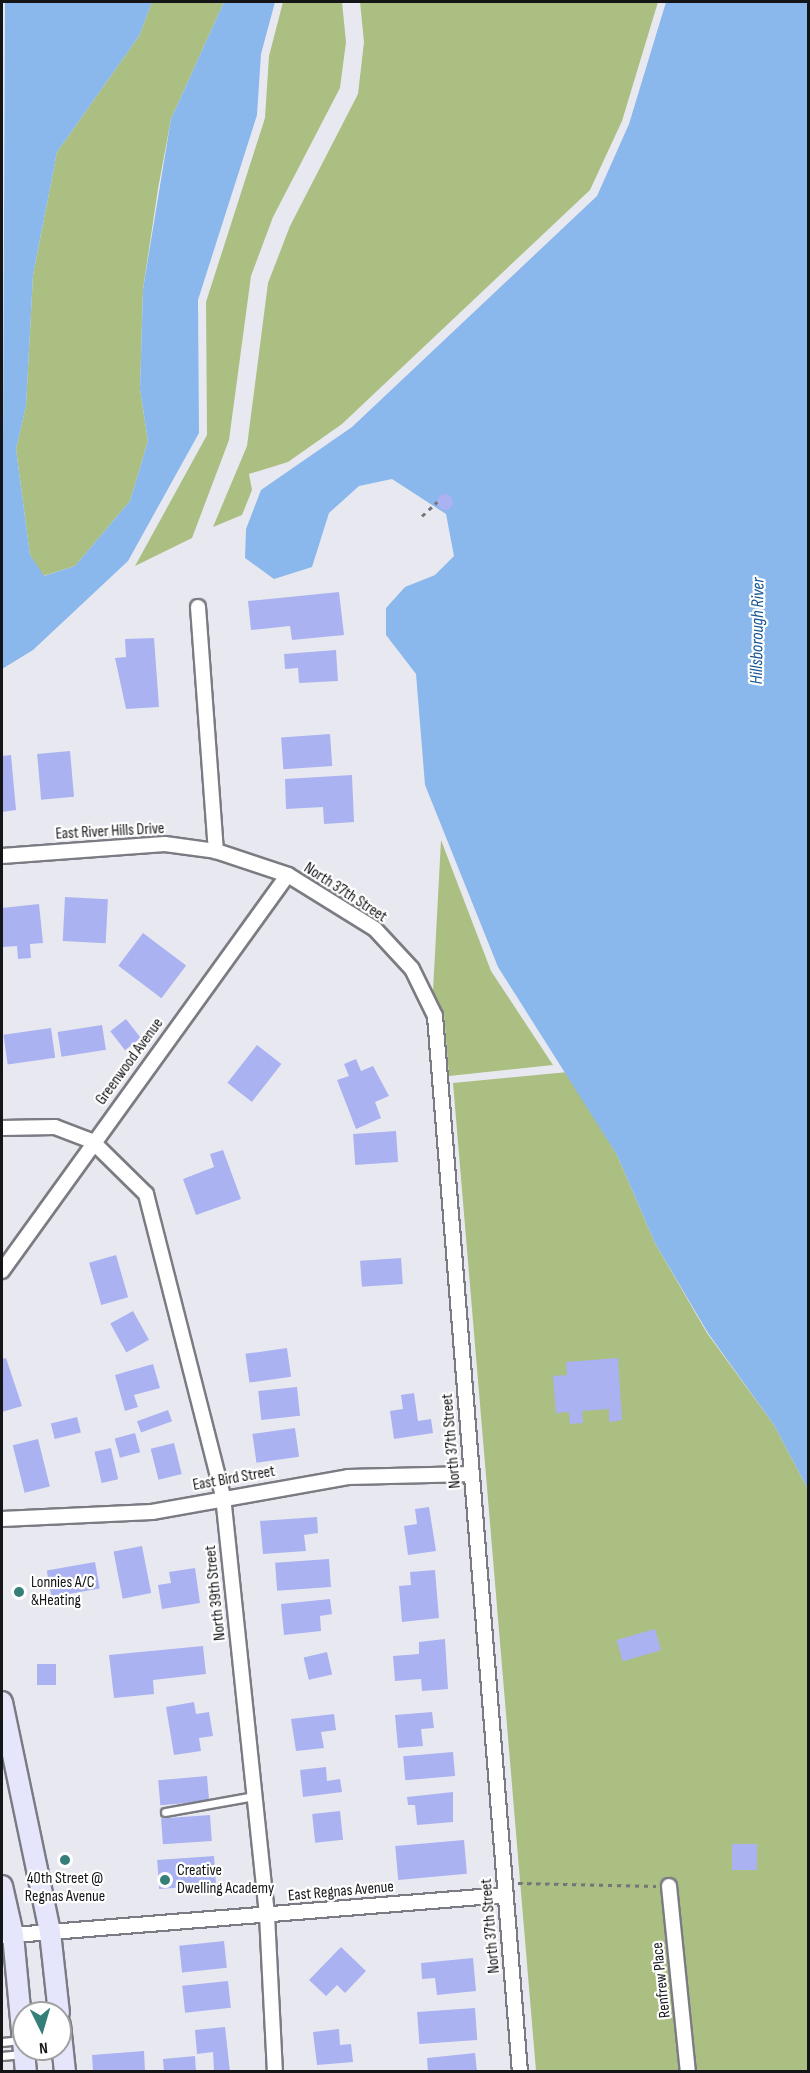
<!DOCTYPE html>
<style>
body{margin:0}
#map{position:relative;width:810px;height:2073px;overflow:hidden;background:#e8e9f0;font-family:"Sofia Sans Condensed",sans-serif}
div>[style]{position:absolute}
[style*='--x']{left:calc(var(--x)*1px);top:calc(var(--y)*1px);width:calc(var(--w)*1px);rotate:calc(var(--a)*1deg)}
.green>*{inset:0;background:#abbf83}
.water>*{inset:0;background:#8ab7ec}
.building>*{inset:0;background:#aab2f1;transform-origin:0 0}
.round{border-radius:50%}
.path>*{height:3px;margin-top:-1.5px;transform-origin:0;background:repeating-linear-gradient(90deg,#75767a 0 4.5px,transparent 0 9px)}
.roads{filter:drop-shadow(2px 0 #7b7c83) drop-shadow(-2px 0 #7b7c83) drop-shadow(0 2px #7b7c83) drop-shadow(0 -2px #7b7c83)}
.lane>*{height:7px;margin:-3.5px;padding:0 3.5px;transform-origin:3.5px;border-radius:3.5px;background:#fff}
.street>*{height:14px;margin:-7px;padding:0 7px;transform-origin:7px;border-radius:7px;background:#fff}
.secondary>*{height:20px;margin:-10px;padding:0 10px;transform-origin:10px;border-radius:10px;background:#e5e6fc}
.dots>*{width:16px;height:16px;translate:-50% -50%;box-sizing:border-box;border:3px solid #fff;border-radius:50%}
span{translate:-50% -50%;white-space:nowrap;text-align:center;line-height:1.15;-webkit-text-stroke:4.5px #fff;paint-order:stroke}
.street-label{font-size:16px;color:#141517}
.poi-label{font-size:16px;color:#141517}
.left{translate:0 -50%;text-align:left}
.water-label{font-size:18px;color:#165593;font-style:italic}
.frame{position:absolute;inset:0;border:3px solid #141517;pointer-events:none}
.north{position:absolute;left:12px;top:2001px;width:60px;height:60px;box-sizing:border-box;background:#fff;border:2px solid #a1a1a2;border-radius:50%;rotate:175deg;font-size:16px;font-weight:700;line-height:24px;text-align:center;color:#141517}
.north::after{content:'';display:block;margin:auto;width:21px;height:27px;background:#367e78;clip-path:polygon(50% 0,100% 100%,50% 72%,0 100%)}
</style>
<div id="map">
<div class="green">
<div style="clip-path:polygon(152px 2px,224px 2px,171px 119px,158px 189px,143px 289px,140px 389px,148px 441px,130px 501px,75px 566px,43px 576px,30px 555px,16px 449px,26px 406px,33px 275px,57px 152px,139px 36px)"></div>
<div style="clip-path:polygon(283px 2px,342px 2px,346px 42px,340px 88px,273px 217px,251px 276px,229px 440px,192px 538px,135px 566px,207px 435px,206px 302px,265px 118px,269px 56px)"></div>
<div style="clip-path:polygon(360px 2px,658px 2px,622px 121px,590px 190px,342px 424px,288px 462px,249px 474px,252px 490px,242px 515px,213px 527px,247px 446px,268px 283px,290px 226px,358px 94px,364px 42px)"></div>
<div style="clip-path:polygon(441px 840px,491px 971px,553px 1065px,449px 1076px,444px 1015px,433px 991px)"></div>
<div style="clip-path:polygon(568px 1072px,617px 1155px,655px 1243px,707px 1333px,774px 1425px,808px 1489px,808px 2071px,536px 2071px,453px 1083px)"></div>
</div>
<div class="water">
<div style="clip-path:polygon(5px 2px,152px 2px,139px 36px,57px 152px,33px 275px,26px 406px,16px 449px,30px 555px,44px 576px,75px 566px,130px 501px,148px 441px,140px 389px,143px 289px,171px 119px,224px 2px,275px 2px,261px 54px,257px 115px,198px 300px,199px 433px,128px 561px,33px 650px,2px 669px)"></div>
<div style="clip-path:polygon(666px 2px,808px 2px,808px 1489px,774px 1425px,708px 1333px,655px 1243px,617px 1155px,498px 967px,425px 785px,416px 674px,386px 635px,386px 608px,405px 587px,435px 575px,454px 556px,446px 514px,392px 479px,359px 486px,329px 513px,312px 567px,274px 579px,245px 558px,246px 529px,261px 490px,352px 427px,597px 196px,629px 124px)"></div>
</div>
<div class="building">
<div class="round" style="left:437px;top:494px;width:16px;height:16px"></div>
<div style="clip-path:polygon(339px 592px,344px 635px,292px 640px,290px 626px,251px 630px,248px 601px)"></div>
<div style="clip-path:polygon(154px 638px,159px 707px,126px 709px,115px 658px,126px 657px,125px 639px)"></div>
<div style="clip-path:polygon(336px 650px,338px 681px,299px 683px,298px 668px,285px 669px,284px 654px)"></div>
<div style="left:330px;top:734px;width:32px;height:49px;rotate:86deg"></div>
<div style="left:70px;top:751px;width:46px;height:33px;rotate:85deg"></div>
<div style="clip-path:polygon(11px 755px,16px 810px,2px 812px,2px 756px)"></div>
<div style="clip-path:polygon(352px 775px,354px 822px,324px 824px,323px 807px,286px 809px,285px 779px)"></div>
<div style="left:65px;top:897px;width:43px;height:44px;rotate:3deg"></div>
<div style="clip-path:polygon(39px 904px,43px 943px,30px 944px,31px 958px,18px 959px,17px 946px,2px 947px,2px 908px)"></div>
<div style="left:143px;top:933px;width:54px;height:41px;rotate:37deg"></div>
<div style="left:126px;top:1019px;width:24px;height:20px;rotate:52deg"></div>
<div style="left:102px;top:1025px;width:25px;height:45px;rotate:81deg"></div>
<div style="left:51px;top:1028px;width:30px;height:48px;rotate:82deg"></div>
<div style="left:257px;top:1045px;width:31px;height:48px;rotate:38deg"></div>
<div style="clip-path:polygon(356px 1059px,361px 1071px,373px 1066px,389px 1096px,375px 1102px,381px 1118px,356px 1129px,337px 1080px,349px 1076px,344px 1064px)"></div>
<div style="left:396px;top:1131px;width:31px;height:43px;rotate:86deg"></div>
<div style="clip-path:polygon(223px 1150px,241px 1199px,196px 1215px,183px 1179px,214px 1167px,210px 1154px)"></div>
<div style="left:116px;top:1255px;width:44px;height:28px;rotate:74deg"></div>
<div style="left:401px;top:1258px;width:26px;height:41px;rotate:86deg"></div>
<div style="left:133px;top:1311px;width:33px;height:26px;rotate:61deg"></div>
<div style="left:287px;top:1348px;width:29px;height:42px;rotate:82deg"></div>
<div style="clip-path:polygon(6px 1358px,22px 1406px,2px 1412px,2px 1359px)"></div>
<div style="clip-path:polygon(618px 1358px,622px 1420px,609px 1422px,609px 1409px,582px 1411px,583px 1423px,570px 1424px,569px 1412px,556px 1413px,553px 1376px,567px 1375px,566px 1362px)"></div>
<div style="clip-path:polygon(153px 1364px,160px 1388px,134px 1395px,138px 1407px,125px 1411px,115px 1375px)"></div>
<div style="left:297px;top:1387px;width:29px;height:39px;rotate:84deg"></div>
<div style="clip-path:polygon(414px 1393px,418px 1421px,431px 1419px,433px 1433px,394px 1439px,390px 1411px,403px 1409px,401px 1395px)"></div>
<div style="left:168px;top:1410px;width:12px;height:33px;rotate:70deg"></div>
<div style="left:77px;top:1417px;width:16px;height:27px;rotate:76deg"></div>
<div style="left:295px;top:1428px;width:29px;height:43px;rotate:82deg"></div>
<div style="left:135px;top:1433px;width:20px;height:21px;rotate:75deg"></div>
<div style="left:38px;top:1439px;width:49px;height:26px;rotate:76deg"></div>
<div style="left:174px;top:1443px;width:32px;height:24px;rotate:76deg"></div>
<div style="left:111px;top:1448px;width:32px;height:17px;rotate:77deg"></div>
<div style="clip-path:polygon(429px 1507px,436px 1551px,408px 1555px,404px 1526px,417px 1524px,415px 1509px)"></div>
<div style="clip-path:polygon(317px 1517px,318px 1533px,304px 1535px,306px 1551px,263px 1554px,260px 1521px)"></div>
<div style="left:142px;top:1546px;width:48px;height:29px;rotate:79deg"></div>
<div style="left:329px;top:1559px;width:28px;height:54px;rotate:86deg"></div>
<div style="left:95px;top:1562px;width:27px;height:49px;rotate:80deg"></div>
<div style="clip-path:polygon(195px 1568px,200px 1603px,162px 1609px,158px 1585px,171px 1583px,169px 1572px)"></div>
<div style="clip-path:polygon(435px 1570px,439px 1618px,402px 1622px,399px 1586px,411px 1585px,410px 1572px)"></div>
<div style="clip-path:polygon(330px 1599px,332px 1614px,320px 1616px,321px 1631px,284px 1635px,281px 1604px)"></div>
<div style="left:655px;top:1629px;width:22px;height:40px;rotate:74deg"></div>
<div style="clip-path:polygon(445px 1639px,448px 1689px,422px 1691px,421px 1679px,395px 1681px,393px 1656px,419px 1654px,419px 1642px)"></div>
<div style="clip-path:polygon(203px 1646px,206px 1674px,153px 1680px,154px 1694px,114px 1698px,109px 1655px)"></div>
<div style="left:327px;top:1652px;width:23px;height:24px;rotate:77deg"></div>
<div style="left:37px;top:1664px;width:19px;height:21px"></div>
<div style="clip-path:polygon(194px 1702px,196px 1714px,209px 1712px,213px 1736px,199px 1738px,201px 1751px,174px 1755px,166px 1707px)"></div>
<div style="clip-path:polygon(432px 1712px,434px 1728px,421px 1729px,423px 1746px,398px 1748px,395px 1715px)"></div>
<div style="clip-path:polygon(334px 1714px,336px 1730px,321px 1732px,324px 1748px,296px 1751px,291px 1719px)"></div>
<div style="left:453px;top:1752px;width:24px;height:50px;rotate:85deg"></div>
<div style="clip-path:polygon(326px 1767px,327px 1781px,340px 1779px,342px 1792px,303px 1797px,300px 1770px)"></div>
<div style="left:207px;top:1776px;width:25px;height:49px;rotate:85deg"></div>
<div style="clip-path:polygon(453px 1792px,453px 1822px,417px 1825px,415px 1805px,408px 1805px,407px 1797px)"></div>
<div style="left:340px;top:1811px;width:29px;height:28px;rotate:84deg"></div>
<div style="left:210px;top:1815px;width:26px;height:49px;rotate:86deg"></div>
<div style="left:464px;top:1840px;width:34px;height:69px;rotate:85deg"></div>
<div style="left:732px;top:1844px;width:25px;height:26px"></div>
<div style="left:214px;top:1856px;width:29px;height:57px;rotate:86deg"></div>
<div style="left:224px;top:1941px;width:27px;height:45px;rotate:84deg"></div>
<div style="clip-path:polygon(341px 1947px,366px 1971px,345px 1993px,337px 1985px,326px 1996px,309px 1980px)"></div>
<div style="clip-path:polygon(473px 1958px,476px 1991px,437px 1995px,435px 1978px,422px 1979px,421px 1963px)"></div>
<div style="left:228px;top:1981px;width:27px;height:46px;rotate:84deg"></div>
<div style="left:475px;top:2008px;width:32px;height:58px;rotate:86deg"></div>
<div style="clip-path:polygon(225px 2027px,230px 2072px,214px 2072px,213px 2052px,197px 2054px,195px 2030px)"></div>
<div style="clip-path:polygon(339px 2029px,340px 2045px,351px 2044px,353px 2062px,317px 2065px,313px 2032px)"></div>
<div style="clip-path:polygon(144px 2051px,145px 2072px,93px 2072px,92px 2055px)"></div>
<div style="clip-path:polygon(475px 2053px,477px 2072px,428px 2072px,427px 2058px)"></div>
<div style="clip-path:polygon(195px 2056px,196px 2072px,164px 2072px,163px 2059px)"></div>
</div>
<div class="path">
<div style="--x:422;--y:516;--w:21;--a:-43"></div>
<div style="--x:518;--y:1883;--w:138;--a:1.2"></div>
</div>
<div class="roads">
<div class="lane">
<div style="--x:165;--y:1812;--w:90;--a:-10.2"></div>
<div style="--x:2;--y:2042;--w:18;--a:-6"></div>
<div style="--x:2;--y:2056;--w:20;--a:-6"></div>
</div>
<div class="street">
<div style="--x:198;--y:607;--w:245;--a:85.8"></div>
<div style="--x:2;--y:856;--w:163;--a:-4.2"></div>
<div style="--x:165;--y:844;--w:51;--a:7.8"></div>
<div style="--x:216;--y:851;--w:76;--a:18.4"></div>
<div style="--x:288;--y:875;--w:102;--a:31.8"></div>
<div style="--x:375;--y:929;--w:54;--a:47.2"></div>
<div style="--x:412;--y:969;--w:52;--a:63.9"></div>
<div style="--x:435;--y:1016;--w:1059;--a:85.4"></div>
<div style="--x:2;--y:1128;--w:53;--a:-1.1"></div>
<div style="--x:55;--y:1127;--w:40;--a:21"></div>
<div style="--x:92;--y:1141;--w:76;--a:44.5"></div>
<div style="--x:146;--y:1194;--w:312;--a:75.7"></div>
<div style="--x:223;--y:1496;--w:421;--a:84"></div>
<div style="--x:267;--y:1915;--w:157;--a:87.1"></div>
<div style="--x:2;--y:1271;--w:488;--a:-54.2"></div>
<div style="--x:2;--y:1519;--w:150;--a:-2.7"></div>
<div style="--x:152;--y:1512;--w:199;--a:-10.1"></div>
<div style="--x:348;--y:1477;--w:124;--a:-1.4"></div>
<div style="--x:669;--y:1886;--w:187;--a:84.2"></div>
<div style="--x:2;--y:1936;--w:505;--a:-4.66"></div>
</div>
<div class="secondary">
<div style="--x:2;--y:1702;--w:235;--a:78.2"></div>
<div style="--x:50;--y:1932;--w:81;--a:83.7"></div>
<div style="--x:2;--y:1886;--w:50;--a:77.3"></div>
<div style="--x:13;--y:1935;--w:138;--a:84.6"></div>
<div style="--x:60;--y:2025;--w:47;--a:83.9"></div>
</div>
</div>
<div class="dots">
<div style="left:19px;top:1592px;background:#367e78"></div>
<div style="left:65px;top:1860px;background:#367e78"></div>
<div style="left:165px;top:1880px;background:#367e78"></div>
</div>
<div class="street-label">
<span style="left:110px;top:832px;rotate:-3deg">East River Hills Drive</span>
<span style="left:345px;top:893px;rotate:33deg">North 37th Street</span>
<span style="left:130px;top:1062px;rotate:-54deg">Greenwood Avenue</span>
<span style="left:452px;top:1441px;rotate:-95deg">North 37th Street</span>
<span style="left:234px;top:1479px;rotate:-10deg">East Bird Street</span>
<span style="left:216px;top:1593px;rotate:-96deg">North 39th Street</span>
<span style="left:341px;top:1892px;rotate:-5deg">East Regnas Avenue</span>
<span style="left:491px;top:1926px;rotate:-95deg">North 37th Street</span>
<span style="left:662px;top:1980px;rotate:-96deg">Renfrew Place</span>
</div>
<div class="poi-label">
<span class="left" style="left:31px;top:1592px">Lonnies A/C<br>&amp;Heating</span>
<span class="left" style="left:177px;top:1880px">Creative<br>Dwelling Academy</span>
<span style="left:65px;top:1888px">40th Street @<br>Regnas Avenue</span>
</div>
<div class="water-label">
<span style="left:758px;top:631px;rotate:-89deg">Hillsborough River</span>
</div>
<div class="frame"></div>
<div class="north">N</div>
</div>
